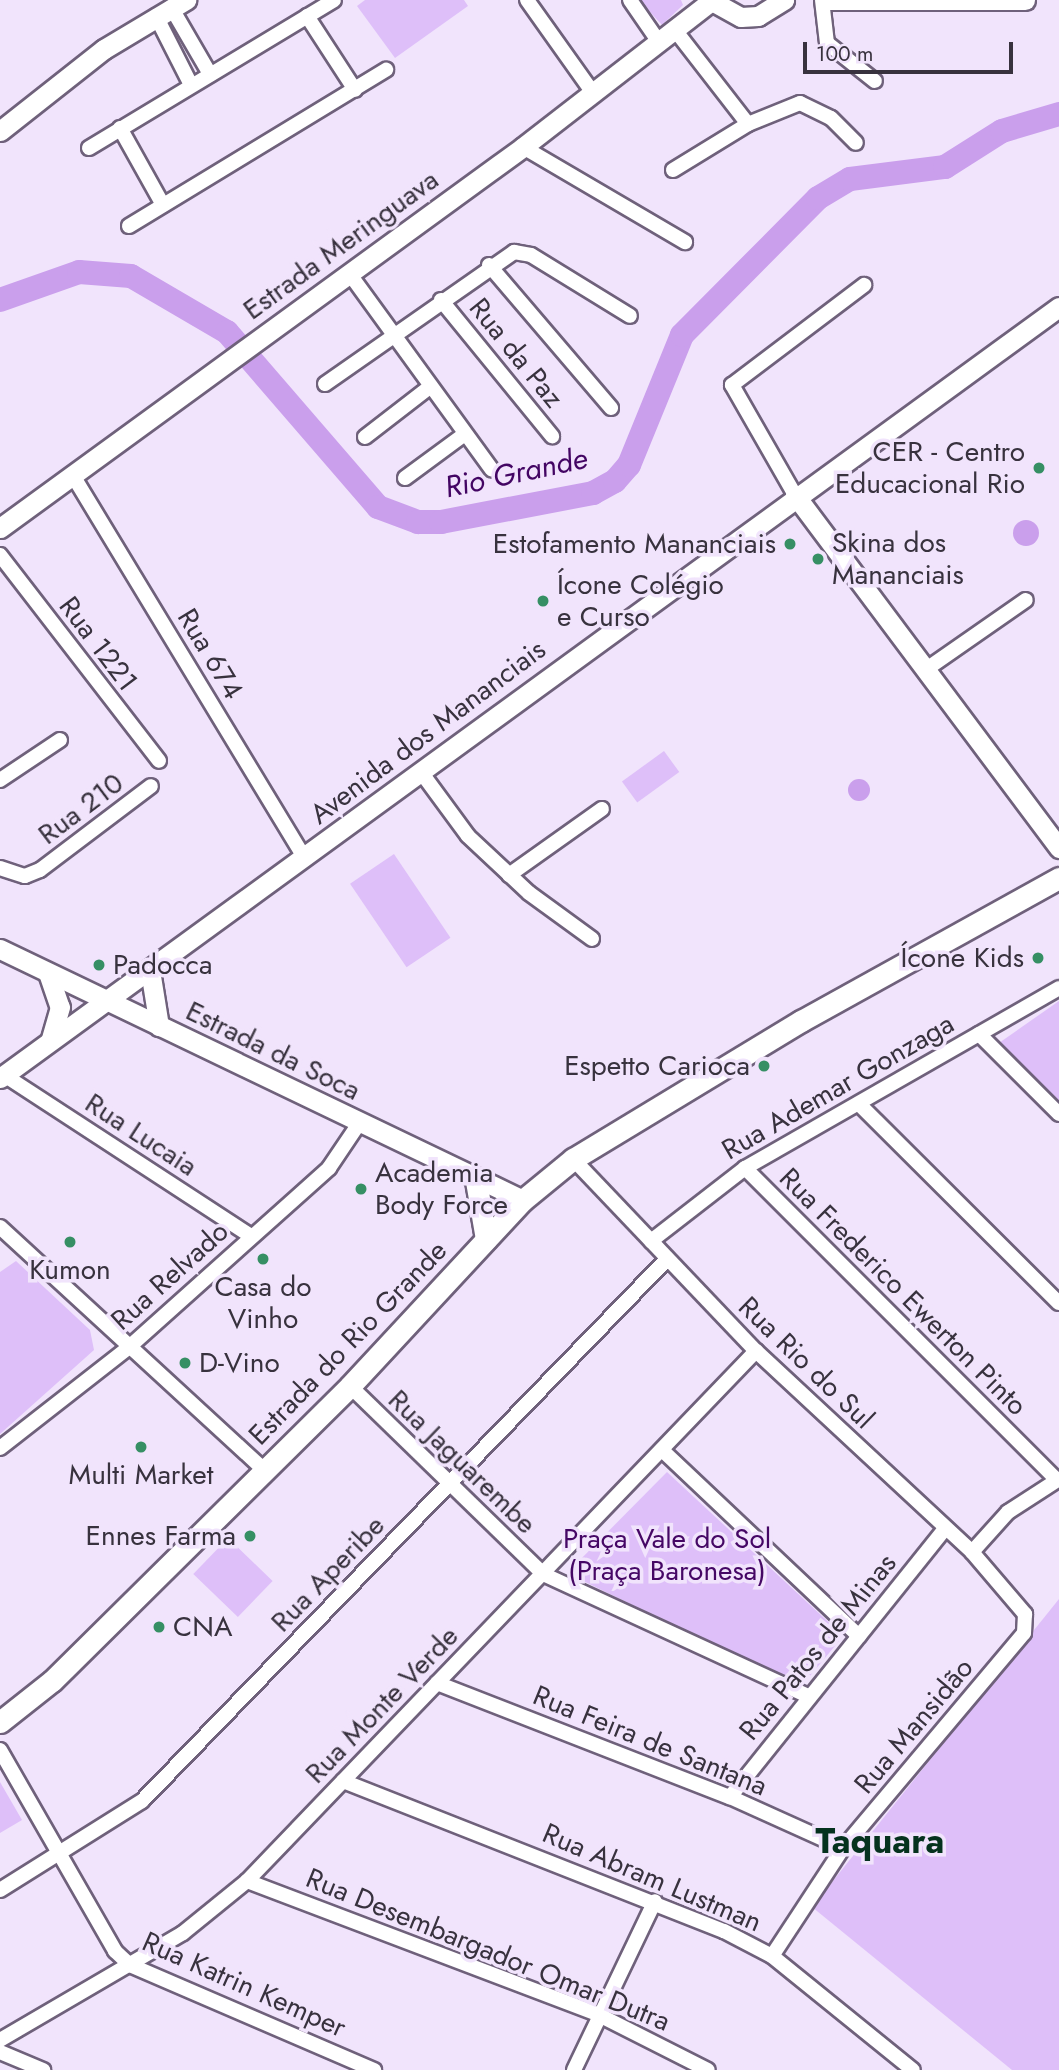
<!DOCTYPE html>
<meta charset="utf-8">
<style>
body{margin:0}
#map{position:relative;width:1059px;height:2070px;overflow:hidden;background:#f1e4fc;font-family:Jost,sans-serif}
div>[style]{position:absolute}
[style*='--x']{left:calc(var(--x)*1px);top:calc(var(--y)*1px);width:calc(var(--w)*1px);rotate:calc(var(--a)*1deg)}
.green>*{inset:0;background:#debff9;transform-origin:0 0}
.water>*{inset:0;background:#ca9fec}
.round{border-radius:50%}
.river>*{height:24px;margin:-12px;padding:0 12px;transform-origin:12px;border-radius:12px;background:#ca9fec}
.roads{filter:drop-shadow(2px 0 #6f617b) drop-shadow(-2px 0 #6f617b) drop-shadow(0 2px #6f617b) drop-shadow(0 -2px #6f617b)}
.minor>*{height:14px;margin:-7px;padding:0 7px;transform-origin:7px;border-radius:7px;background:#fff}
.tertiary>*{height:19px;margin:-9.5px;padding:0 9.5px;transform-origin:9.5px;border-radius:9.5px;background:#fff}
.secondary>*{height:21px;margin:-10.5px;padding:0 10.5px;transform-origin:10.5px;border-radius:10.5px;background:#fff}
.dots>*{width:19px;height:19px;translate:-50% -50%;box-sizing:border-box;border:4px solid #f1e4fc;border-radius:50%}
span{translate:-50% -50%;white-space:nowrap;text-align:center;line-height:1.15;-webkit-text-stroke:7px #f1e4fc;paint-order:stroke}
.street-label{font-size:28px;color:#38323e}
.poi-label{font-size:28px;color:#38323e}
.right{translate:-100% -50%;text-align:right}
.left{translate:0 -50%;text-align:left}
.park-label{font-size:28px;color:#450765}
.water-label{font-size:30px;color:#430563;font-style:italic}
.district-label{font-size:35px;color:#05321e;font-weight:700}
.scale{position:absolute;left:803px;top:42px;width:210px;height:32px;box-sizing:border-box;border:4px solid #38323e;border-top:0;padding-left:9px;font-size:21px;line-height:24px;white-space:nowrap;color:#38323e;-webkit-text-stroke:5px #f1e4fc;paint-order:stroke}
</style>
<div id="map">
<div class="green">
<div style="clip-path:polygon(365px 0,464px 0,468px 6px,395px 58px,357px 6px)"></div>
<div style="clip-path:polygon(639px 0,681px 0,683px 5px,662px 25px)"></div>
<div style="left:664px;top:751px;width:26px;height:52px;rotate:54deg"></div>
<div style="left:394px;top:854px;width:101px;height:53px;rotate:56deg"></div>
<div style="clip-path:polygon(1059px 1001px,1059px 1113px,996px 1045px)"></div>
<div style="clip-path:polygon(16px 1261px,90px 1330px,94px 1350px,0 1434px,0 1272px)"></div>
<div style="clip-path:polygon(667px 1472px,837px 1630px,839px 1641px,805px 1682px,793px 1684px,567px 1573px)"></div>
<div style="left:228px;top:1538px;width:62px;height:50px;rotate:44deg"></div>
<div style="clip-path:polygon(1059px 1599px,1059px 2070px,1012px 2070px,812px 1907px)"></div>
<div style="clip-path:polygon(0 1782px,22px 1820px,0 1833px)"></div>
</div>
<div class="water">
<div class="round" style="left:1013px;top:520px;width:26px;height:26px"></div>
<div class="round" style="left:848px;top:779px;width:22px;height:22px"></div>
</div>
<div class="river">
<div style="--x:0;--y:300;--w:84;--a:-19.5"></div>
<div style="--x:79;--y:272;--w:52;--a:4.4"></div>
<div style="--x:131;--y:276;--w:111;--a:30.3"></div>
<div style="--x:227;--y:332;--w:231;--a:49.2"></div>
<div style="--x:378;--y:507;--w:43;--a:20.6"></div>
<div style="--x:418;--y:522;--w:23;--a:0"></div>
<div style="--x:441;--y:522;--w:155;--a:-10.8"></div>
<div style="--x:593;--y:493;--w:25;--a:-29"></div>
<div style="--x:615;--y:481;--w:21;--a:-49"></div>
<div style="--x:629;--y:465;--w:140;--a:-67.8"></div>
<div style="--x:682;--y:335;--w:193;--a:-45.2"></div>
<div style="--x:818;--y:198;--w:37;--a:-31"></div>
<div style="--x:850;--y:179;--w:96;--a:-7.2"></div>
<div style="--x:945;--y:167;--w:67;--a:-32.3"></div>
<div style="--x:1002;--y:131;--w:59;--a:-16.6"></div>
</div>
<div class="roads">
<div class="minor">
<div style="--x:527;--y:0;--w:114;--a:54.6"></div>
<div style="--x:630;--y:0;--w:51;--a:55.4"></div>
<div style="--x:822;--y:0;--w:43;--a:83.4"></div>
<div style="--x:827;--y:43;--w:61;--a:38.4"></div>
<div style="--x:171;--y:7;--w:78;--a:59.8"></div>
<div style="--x:156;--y:16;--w:77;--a:63.1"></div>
<div style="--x:307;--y:16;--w:88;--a:57"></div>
<div style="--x:675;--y:30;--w:119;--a:52.2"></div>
<div style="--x:120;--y:128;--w:88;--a:60.8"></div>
<div style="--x:523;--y:147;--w:188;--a:30.4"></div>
<div style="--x:89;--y:148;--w:286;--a:-31.1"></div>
<div style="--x:673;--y:170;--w:88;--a:-31.5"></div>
<div style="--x:748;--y:124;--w:56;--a:-22"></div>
<div style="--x:800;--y:103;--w:34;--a:26"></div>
<div style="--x:831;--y:118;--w:35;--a:45"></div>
<div style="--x:129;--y:226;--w:301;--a:-31.3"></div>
<div style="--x:489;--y:265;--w:188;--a:49.5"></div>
<div style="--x:349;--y:273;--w:243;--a:54"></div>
<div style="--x:441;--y:300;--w:176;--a:50.8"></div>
<div style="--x:325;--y:384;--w:231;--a:-34.9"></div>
<div style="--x:514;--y:252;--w:17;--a:10"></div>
<div style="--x:531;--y:255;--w:116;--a:31.6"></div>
<div style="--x:365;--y:437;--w:83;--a:-37.7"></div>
<div style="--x:72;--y:474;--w:450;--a:58.8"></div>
<div style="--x:405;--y:478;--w:74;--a:-36.3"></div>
<div style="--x:795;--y:495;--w:127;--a:-119.8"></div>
<div style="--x:732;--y:385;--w:166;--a:-37.1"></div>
<div style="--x:0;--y:555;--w:260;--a:52.3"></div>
<div style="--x:928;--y:668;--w:119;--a:-34.8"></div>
<div style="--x:421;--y:772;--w:79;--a:53.7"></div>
<div style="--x:468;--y:836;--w:83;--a:43.1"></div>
<div style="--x:529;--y:893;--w:78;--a:36.1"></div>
<div style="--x:0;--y:780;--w:72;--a:-33.7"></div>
<div style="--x:0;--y:868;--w:26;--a:18"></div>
<div style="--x:25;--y:876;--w:16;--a:-22"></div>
<div style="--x:40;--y:870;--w:139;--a:-37.1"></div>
<div style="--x:509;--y:875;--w:114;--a:-35.4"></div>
<div style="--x:979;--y:1034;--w:113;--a:45"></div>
<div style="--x:4;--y:1075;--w:295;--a:33.1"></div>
<div style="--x:859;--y:1104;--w:282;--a:44.9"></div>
<div style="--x:573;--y:1159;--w:265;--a:46.4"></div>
<div style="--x:756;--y:1351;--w:295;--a:42.9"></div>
<div style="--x:972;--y:1552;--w:82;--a:49.5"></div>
<div style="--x:1025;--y:1614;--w:19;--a:93"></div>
<div style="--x:1024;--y:1633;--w:281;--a:130.1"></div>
<div style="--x:843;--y:1848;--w:129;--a:123.3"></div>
<div style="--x:745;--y:1168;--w:441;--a:45"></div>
<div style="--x:0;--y:1227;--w:359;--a:42.6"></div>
<div style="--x:651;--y:1241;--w:119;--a:-37.8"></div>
<div style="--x:745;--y:1168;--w:362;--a:-29.8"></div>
<div style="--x:350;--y:1386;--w:269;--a:44.2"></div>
<div style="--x:543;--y:1574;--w:292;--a:24.7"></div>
<div style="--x:0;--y:1448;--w:162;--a:-38"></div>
<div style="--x:128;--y:1348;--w:270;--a:-41.8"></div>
<div style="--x:329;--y:1168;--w:52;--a:-56"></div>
<div style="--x:662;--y:1450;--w:271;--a:43.4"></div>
<div style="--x:972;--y:1552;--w:54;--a:-48"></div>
<div style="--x:1008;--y:1512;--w:61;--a:-32.9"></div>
<div style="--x:437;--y:1683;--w:314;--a:21.3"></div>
<div style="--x:730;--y:1797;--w:124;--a:24.3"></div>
<div style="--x:0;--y:1750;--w:232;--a:60.2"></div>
<div style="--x:115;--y:1951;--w:21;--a:43"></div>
<div style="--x:130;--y:1965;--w:266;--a:23.3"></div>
<div style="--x:343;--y:1781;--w:409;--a:21.5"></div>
<div style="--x:724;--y:1931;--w:54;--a:27.5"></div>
<div style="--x:772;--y:1956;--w:181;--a:39"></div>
<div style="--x:730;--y:1797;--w:344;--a:-51.3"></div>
<div style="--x:247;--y:1881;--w:374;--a:20.8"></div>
<div style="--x:597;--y:2014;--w:124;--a:26.8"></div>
<div style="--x:0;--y:1890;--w:168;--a:-32.1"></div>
<div style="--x:142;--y:1801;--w:755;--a:-45.91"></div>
<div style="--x:0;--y:2040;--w:212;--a:-30.3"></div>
<div style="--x:183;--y:1933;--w:82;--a:-39.1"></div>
<div style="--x:247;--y:1881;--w:735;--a:-46.16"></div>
<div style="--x:0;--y:2052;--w:47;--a:22.7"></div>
<div style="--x:574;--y:2070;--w:187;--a:-64.4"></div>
</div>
<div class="tertiary">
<div style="--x:710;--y:0;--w:35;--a:29"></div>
<div style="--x:741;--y:17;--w:17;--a:-3"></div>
<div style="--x:758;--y:16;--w:31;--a:-32"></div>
<div style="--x:827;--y:0;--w:198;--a:0"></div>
<div style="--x:0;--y:131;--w:132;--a:-38.3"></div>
<div style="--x:104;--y:49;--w:96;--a:-30.9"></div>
<div style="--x:795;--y:495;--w:441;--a:53.2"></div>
<div style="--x:0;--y:528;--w:647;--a:-36.07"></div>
<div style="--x:523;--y:147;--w:238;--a:-37.8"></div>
<div style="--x:0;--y:949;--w:580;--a:25.64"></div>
<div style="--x:150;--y:970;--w:57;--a:80.9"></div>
<div style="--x:48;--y:973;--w:36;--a:71"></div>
<div style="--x:60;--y:1007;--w:35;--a:106"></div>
<div style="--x:0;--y:1078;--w:1310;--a:-36.06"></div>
</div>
<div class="secondary">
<div style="--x:476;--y:1181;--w:59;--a:80.2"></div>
<div style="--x:0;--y:1722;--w:66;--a:-38.3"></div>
<div style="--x:52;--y:1681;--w:419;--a:-44.7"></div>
<div style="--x:350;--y:1386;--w:254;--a:-47.1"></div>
<div style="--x:523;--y:1200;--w:65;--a:-39.4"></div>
<div style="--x:573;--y:1159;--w:267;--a:-31.2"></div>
<div style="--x:801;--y:1021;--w:295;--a:-29"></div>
</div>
</div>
<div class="dots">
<div style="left:1039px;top:468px;background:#368f64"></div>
<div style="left:790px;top:544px;background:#368f64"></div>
<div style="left:818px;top:559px;background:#368f64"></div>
<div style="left:543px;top:601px;background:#368f64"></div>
<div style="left:1038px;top:958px;background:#368f64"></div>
<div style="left:99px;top:965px;background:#368f64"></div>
<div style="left:764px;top:1066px;background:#368f64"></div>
<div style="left:361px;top:1189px;background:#368f64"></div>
<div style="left:70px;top:1242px;background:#368f64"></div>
<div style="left:263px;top:1259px;background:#368f64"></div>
<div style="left:185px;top:1363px;background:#368f64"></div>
<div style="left:141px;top:1447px;background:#368f64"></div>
<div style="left:250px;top:1536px;background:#368f64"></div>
<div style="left:159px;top:1627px;background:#368f64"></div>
</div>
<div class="street-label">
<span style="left:341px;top:245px;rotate:-36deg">Estrada Meringuava</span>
<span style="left:516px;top:353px;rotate:51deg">Rua da Paz</span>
<span style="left:98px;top:644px;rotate:53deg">Rua 1221</span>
<span style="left:210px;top:654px;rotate:59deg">Rua 674</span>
<span style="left:428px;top:732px;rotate:-37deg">Avenida dos Mananciais</span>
<span style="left:81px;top:809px;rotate:-37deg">Rua 210</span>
<span style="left:273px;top:1051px;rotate:26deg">Estrada da Soca</span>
<span style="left:838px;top:1087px;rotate:-30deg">Rua Ademar Gonzaga</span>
<span style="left:141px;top:1135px;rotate:33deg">Rua Lucaia</span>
<span style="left:170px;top:1276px;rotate:-42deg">Rua Relvado</span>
<span style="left:903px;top:1292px;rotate:45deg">Rua Frederico Ewerton Pinto</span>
<span style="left:348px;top:1343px;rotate:-46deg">Estrada do Rio Grande</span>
<span style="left:806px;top:1363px;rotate:44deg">Rua Rio do Sul</span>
<span style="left:462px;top:1462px;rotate:44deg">Rua Jaguarembe</span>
<span style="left:328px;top:1574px;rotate:-46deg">Rua Aperibe</span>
<span style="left:818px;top:1647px;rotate:-51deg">Rua Patos de Minas</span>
<span style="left:382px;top:1705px;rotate:-46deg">Rua Monte Verde</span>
<span style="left:914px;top:1726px;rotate:-50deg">Rua Mansidão</span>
<span style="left:650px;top:1741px;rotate:22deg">Rua Feira de Santana</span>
<span style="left:652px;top:1878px;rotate:23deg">Rua Abram Lustman</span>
<span style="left:488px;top:1950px;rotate:22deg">Rua Desembargador Omar Dutra</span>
<span style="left:244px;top:1985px;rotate:24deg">Rua Katrin Kemper</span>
</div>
<div class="poi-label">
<span class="right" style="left:1025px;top:468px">CER - Centro<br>Educacional Rio</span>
<span class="left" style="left:832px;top:559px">Skina dos<br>Mananciais</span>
<span class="right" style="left:776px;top:544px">Estofamento Mananciais</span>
<span class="left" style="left:557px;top:601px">Ícone Colégio<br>e Curso</span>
<span class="right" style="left:1024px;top:958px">Ícone Kids</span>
<span class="left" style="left:113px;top:965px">Padocca</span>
<span class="right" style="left:750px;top:1066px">Espetto Carioca</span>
<span class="left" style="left:375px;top:1189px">Academia<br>Body Force</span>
<span style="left:70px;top:1270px">Kumon</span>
<span style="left:263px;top:1303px">Casa do<br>Vinho</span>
<span class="left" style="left:199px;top:1363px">D-Vino</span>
<span style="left:141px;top:1475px">Multi Market</span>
<span class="right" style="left:236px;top:1536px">Ennes Farma</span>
<span class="left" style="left:173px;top:1627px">CNA</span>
</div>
<div class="park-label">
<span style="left:667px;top:1555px">Praça Vale do Sol<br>(Praça Baronesa)</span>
</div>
<div class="water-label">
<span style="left:516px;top:473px;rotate:-12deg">Rio Grande</span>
</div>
<div class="district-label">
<span style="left:880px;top:1841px">Taquara</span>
</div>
<div class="scale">100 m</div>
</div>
